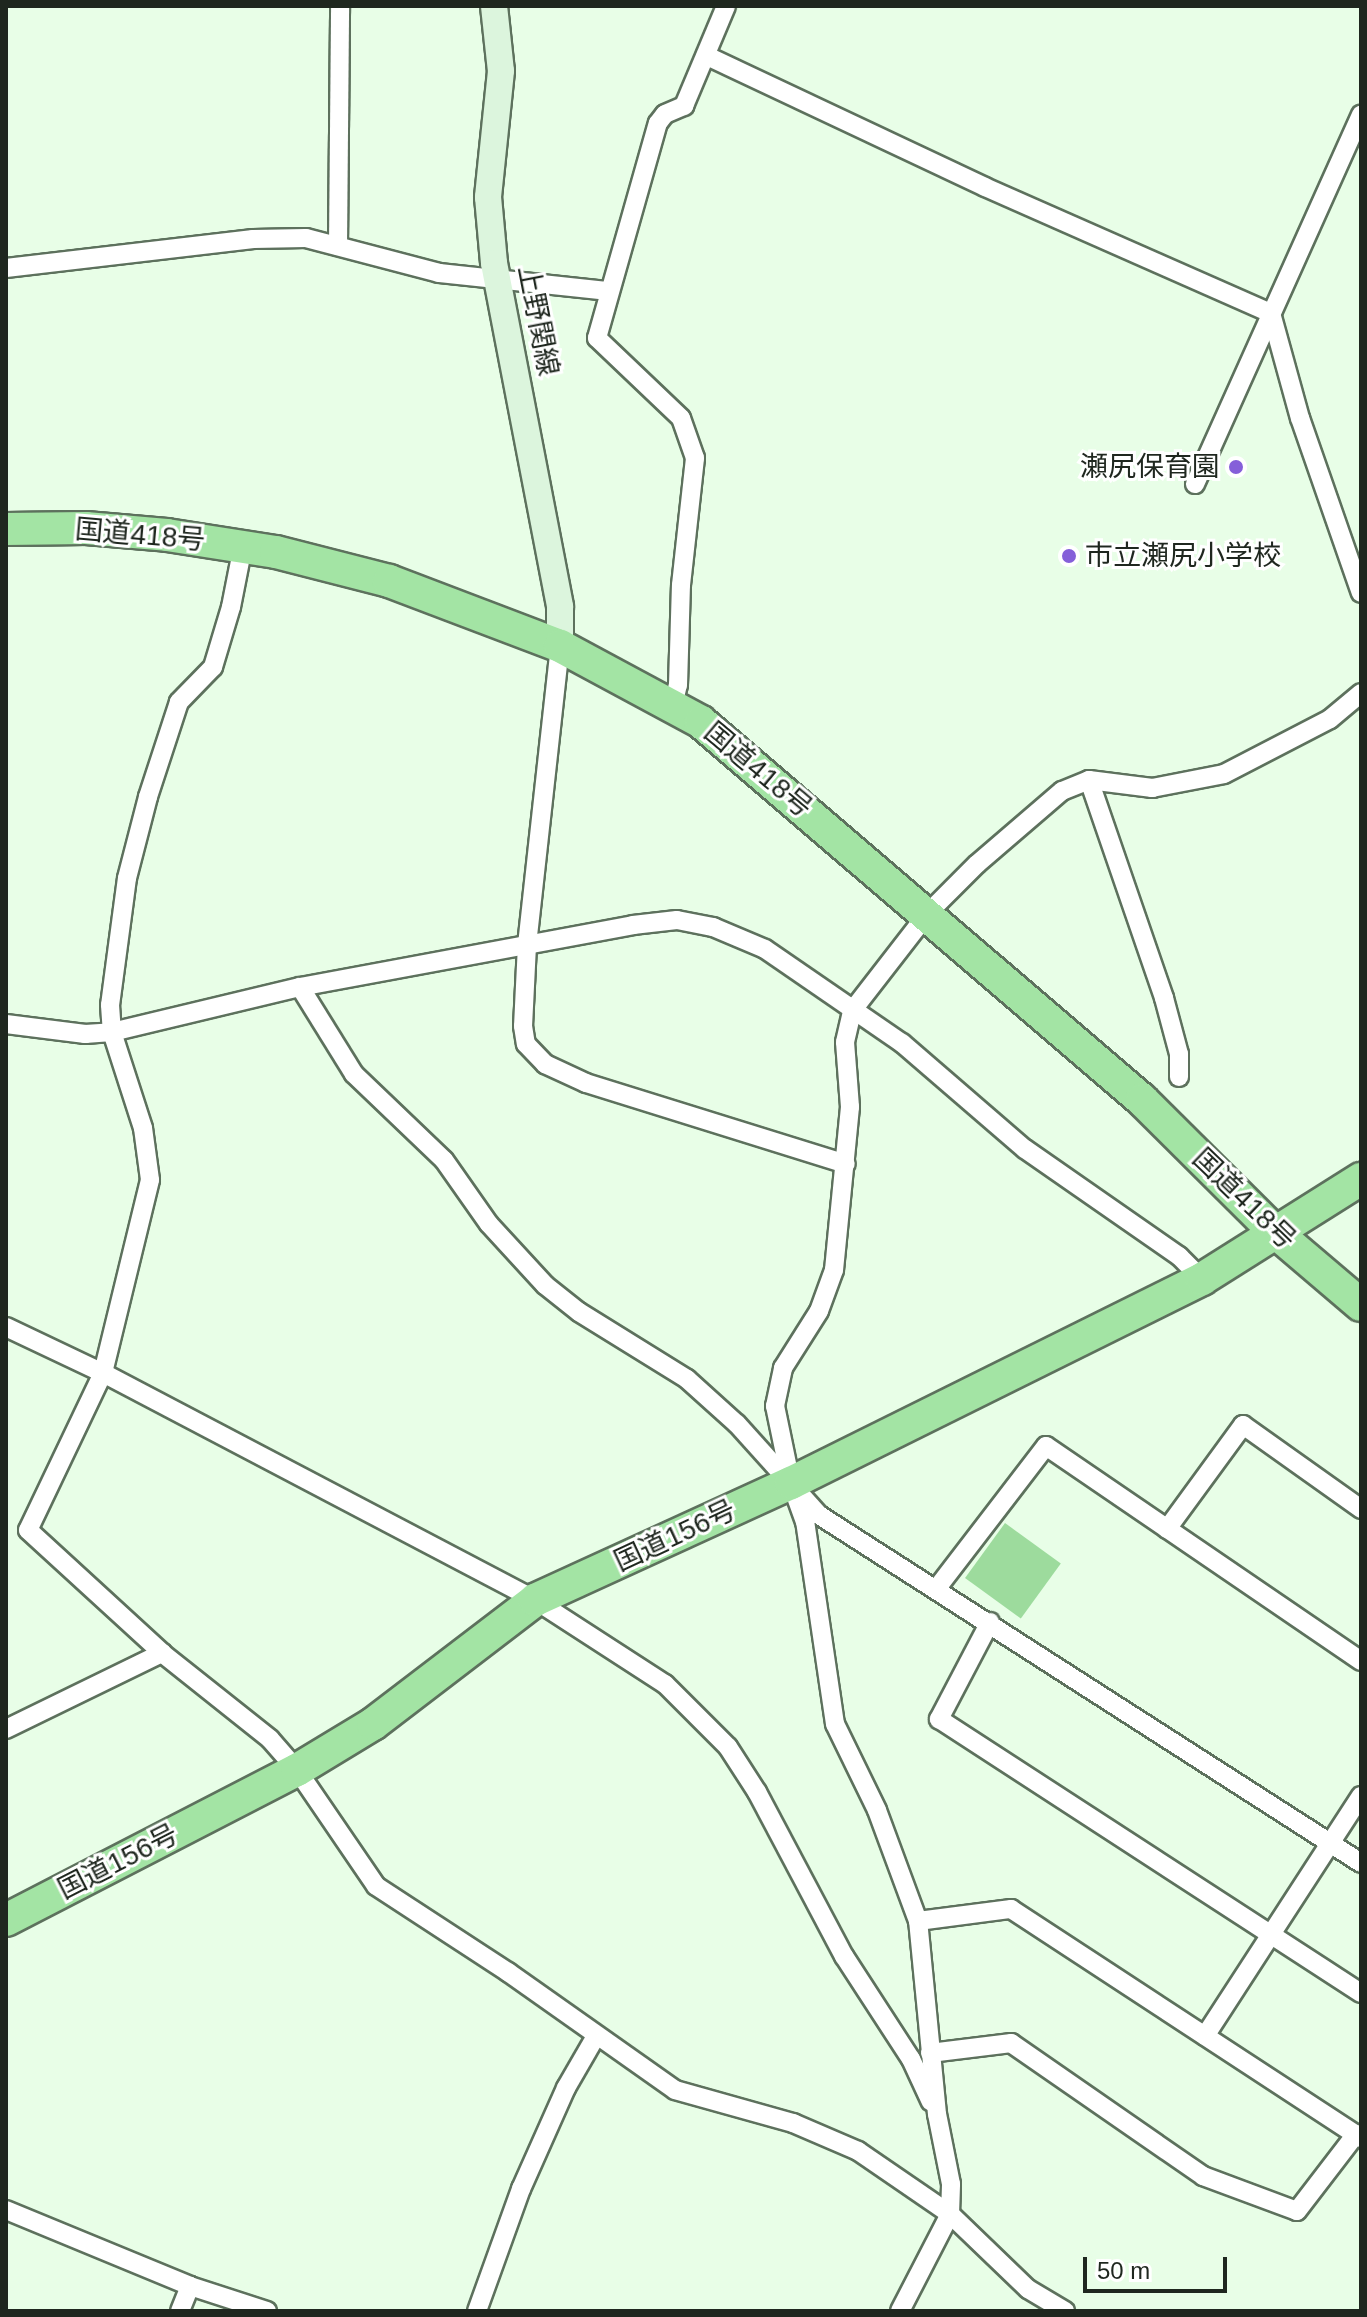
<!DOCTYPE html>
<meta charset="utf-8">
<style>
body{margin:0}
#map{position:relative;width:1367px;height:2317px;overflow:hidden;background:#e8fee7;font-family:Helvetica,"Noto Sans JP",sans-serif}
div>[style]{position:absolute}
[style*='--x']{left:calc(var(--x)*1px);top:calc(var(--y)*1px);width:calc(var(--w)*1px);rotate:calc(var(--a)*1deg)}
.water>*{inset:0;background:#9ddb9d;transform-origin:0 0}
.roads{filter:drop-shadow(2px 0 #5d715d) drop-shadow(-2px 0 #5d715d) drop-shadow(0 2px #5d715d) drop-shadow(0 -2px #5d715d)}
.minor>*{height:18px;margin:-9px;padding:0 9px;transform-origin:9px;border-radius:9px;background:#fff}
.secondary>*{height:26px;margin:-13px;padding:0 13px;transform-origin:13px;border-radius:13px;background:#dcf5dd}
.trunk>*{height:32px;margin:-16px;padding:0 16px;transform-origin:16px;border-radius:16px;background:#a3e4a4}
.dots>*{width:22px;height:22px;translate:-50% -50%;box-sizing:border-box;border:4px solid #fff;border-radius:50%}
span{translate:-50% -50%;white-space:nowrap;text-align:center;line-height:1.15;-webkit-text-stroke:6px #fff;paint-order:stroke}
.street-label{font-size:28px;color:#1f271f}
.poi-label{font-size:28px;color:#1f271f}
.right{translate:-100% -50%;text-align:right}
.left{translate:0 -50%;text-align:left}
.frame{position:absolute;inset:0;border:8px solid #1f271f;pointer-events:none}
.scale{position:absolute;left:1083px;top:2257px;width:144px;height:36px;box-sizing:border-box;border:4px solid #1f271f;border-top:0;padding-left:10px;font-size:24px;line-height:28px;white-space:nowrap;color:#1f271f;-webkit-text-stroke:6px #fff;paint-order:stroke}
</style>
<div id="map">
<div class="water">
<div style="left:1005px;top:1523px;width:69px;height:68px;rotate:36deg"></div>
</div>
<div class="roads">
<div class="minor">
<div style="--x:707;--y:56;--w:307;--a:25.2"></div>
<div style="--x:985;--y:187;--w:313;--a:23.8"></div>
<div style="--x:338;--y:246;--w:240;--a:-89.5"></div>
<div style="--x:6;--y:268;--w:249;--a:-6.7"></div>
<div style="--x:253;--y:239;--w:53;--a:-1.1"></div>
<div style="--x:306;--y:238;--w:138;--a:14.7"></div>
<div style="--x:439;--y:273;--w:169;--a:6.1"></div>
<div style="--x:1271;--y:313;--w:109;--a:74.6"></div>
<div style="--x:1300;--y:418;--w:185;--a:70.8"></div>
<div style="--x:1195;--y:484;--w:405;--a:-65.8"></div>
<div style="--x:243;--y:546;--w:62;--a:101.1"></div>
<div style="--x:231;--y:607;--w:63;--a:106.7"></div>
<div style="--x:213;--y:667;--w:49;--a:134.2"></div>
<div style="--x:179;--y:702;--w:100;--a:108.1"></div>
<div style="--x:148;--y:797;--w:84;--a:104.5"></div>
<div style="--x:127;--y:878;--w:128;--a:97.6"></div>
<div style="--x:110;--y:1005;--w:27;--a:86"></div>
<div style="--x:112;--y:1032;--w:193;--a:-13.5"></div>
<div style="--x:300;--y:987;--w:339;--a:-10.5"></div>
<div style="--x:633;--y:925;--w:44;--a:-6.5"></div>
<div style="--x:677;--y:920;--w:37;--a:11"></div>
<div style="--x:713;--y:927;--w:56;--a:22.9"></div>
<div style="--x:765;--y:949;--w:166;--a:34.5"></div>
<div style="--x:902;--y:1043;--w:162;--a:40.8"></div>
<div style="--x:1025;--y:1149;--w:188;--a:34.8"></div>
<div style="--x:1179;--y:1256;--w:33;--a:45"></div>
<div style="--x:560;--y:646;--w:301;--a:96.3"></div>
<div style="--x:527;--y:945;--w:81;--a:92.8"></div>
<div style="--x:523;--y:1026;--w:18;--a:81"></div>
<div style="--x:526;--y:1044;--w:28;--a:46"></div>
<div style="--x:545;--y:1064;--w:45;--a:24.9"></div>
<div style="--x:586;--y:1083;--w:272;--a:17.3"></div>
<div style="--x:673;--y:706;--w:22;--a:-77"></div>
<div style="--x:678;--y:685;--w:100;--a:-88.3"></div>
<div style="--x:681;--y:585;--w:128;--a:-83.7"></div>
<div style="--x:695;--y:458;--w:42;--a:-109.3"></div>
<div style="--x:681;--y:418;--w:116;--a:-136.4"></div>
<div style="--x:597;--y:338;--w:223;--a:-74.2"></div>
<div style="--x:658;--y:123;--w:11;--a:-52"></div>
<div style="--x:665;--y:114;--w:21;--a:-23"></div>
<div style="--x:684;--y:106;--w:108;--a:-67.2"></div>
<div style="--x:1089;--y:780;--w:231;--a:71"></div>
<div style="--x:1164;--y:998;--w:58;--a:75"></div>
<div style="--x:1179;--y:1054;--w:23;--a:90"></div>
<div style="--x:300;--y:987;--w:102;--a:58.2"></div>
<div style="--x:354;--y:1074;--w:124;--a:43.7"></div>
<div style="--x:444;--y:1160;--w:78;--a:54.9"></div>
<div style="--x:489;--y:1224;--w:83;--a:47.4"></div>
<div style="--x:545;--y:1285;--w:43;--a:38.5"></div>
<div style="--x:579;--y:1312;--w:127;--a:31.8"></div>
<div style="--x:687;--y:1379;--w:67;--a:42"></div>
<div style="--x:737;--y:1424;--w:122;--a:48"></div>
<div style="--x:819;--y:1515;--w:644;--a:32.7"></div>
<div style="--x:6;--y:1024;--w:80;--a:7.2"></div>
<div style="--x:85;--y:1034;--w:27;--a:-4"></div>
<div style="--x:112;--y:1032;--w:101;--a:72.1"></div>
<div style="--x:143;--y:1128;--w:52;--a:82.3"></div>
<div style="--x:150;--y:1180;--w:199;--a:103.7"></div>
<div style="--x:103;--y:1373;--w:174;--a:115.5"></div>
<div style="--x:28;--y:1530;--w:182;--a:42.5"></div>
<div style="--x:162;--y:1653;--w:138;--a:38.5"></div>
<div style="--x:270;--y:1739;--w:41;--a:48.9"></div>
<div style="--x:297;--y:1770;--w:140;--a:55.7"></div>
<div style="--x:376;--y:1886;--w:158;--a:33.1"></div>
<div style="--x:508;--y:1972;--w:204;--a:35.2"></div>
<div style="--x:675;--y:2090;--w:123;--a:15.6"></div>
<div style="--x:793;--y:2123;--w:71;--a:23.3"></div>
<div style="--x:858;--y:2151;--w:112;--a:34.4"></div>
<div style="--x:950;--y:2214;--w:108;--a:43.9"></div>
<div style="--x:1028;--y:2289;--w:43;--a:30.7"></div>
<div style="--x:6;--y:1327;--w:107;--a:25.4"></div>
<div style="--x:103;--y:1373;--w:488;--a:27.7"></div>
<div style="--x:535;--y:1600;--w:155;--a:32.9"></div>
<div style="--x:665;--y:1684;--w:89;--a:45"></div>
<div style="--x:728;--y:1747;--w:54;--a:57.2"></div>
<div style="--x:757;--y:1792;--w:186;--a:62.1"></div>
<div style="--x:844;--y:1956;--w:123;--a:57"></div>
<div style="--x:911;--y:2059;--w:47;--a:65.1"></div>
<div style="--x:1167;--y:1529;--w:129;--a:-53.8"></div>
<div style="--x:1243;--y:1425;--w:145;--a:35.4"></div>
<div style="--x:937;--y:1588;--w:179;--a:-52.5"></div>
<div style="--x:1046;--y:1446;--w:381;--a:34.3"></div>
<div style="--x:990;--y:1622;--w:110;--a:117.7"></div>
<div style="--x:939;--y:1719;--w:503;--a:33"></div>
<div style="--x:6;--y:1729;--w:174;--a:-26"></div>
<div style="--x:918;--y:1921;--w:94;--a:-7.4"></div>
<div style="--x:1011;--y:1909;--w:418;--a:33.2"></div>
<div style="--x:1205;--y:2036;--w:286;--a:-57"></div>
<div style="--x:930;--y:2053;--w:82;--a:-7"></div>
<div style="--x:1011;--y:2043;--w:234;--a:34.7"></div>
<div style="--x:1203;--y:2176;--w:100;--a:20.4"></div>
<div style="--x:1297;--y:2211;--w:97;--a:-52.5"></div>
<div style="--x:6;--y:2210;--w:199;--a:22.4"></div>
<div style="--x:190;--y:2286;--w:81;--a:18"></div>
<div style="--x:180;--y:2311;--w:27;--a:-68"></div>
<div style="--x:477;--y:2311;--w:130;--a:-70.2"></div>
<div style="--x:521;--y:2189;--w:111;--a:-66"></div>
<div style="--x:566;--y:2088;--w:60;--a:-60"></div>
<div style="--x:900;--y:2311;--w:109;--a:-62.7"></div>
<div style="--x:950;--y:2214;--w:30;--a:-88"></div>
<div style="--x:951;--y:2184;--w:71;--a:-101.3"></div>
<div style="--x:937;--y:2114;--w:194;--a:-95.6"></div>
<div style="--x:918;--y:1921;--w:118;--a:-110.3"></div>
<div style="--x:877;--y:1810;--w:96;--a:-116"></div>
<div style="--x:835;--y:1724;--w:204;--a:-98.4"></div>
<div style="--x:805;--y:1522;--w:41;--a:-109.7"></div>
<div style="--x:791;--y:1483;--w:79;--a:-101.7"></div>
<div style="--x:775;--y:1406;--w:39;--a:-78"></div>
<div style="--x:783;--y:1368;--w:67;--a:-57.7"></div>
<div style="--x:819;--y:1311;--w:44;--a:-69.9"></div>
<div style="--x:834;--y:1270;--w:164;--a:-84.4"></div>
<div style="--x:850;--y:1107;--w:65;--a:-94.4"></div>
<div style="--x:845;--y:1042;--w:32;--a:-77"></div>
<div style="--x:852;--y:1011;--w:124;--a:-52.2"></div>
<div style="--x:928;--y:913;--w:69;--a:-45"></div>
<div style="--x:977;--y:864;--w:112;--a:-40.7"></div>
<div style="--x:1062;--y:791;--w:29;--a:-22"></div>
<div style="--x:1089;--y:780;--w:64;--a:7.2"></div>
<div style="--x:1152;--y:788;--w:73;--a:-11"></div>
<div style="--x:1224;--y:774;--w:119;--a:-27.4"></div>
<div style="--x:1330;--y:719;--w:40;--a:-40"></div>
</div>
<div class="secondary">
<div style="--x:494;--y:6;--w:65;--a:83.9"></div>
<div style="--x:501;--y:71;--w:127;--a:95.9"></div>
<div style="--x:488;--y:197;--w:66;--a:84.8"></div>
<div style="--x:494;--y:263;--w:350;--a:79.1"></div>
<div style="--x:560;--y:607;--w:39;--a:90"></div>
</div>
<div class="trunk">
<div style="--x:6;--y:529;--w:80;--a:-0.7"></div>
<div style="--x:86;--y:528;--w:81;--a:4.9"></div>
<div style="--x:167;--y:535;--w:110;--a:8.9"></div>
<div style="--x:276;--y:552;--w:117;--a:14.4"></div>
<div style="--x:389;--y:581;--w:183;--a:20.8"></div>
<div style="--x:560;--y:646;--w:160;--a:28.3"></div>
<div style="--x:701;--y:722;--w:581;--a:40.6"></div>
<div style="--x:1142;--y:1100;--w:186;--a:44.8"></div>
<div style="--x:1274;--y:1231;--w:114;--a:40.4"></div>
<div style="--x:6;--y:1920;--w:327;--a:-27.3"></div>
<div style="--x:297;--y:1770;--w:89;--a:-31.2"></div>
<div style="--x:373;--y:1724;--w:204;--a:-37.4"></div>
<div style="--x:535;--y:1600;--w:281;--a:-24.6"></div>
<div style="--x:791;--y:1483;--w:459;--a:-26.4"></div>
<div style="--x:1202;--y:1279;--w:188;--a:-32.2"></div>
</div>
</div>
<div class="dots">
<div style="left:1236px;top:467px;background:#855fd9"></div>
<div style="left:1069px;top:556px;background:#855fd9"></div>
</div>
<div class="street-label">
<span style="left:538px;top:321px;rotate:79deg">上野関線</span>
<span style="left:140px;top:535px;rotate:5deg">国道418号</span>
<span style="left:758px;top:770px;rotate:40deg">国道418号</span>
<span style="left:1244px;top:1199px;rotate:44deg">国道418号</span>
<span style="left:675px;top:1536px;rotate:-25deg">国道156号</span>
<span style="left:118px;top:1862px;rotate:-27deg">国道156号</span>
</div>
<div class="poi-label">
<span class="right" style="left:1220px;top:467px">瀬尻保育園</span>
<span class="left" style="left:1085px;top:556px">市立瀬尻小学校</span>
</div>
<div class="frame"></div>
<div class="scale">50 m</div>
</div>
